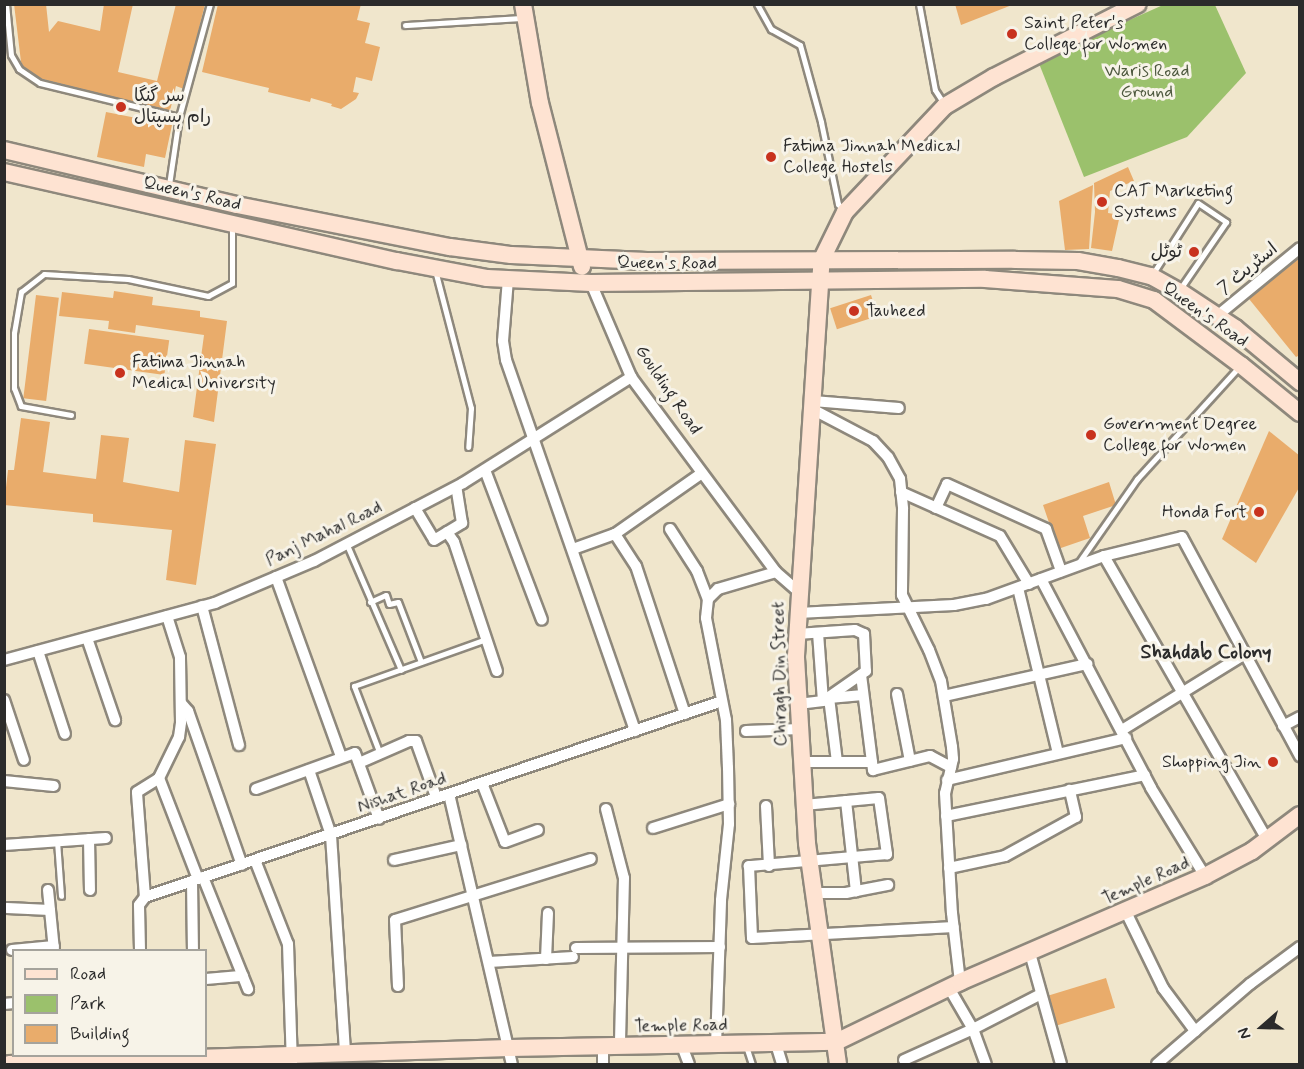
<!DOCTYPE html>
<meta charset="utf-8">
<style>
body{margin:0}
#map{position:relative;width:1304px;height:1069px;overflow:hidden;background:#f0e6cc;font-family:Mynerve,"Playpen Sans Arabic",sans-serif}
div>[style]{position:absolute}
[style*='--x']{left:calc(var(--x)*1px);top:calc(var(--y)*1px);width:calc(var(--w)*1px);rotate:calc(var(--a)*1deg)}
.green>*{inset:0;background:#9bc16c}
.building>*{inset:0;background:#e9ac6b;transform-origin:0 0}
.roads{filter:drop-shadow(2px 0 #8e887c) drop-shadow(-2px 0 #8e887c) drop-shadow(0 2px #8e887c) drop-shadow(0 -2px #8e887c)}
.lane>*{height:5px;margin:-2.5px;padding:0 2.5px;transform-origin:2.5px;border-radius:2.5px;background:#fff}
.street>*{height:10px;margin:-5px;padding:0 5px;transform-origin:5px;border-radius:5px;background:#fff}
.secondary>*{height:16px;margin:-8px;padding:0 8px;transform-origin:8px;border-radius:8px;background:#fee3d2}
.dots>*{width:16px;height:16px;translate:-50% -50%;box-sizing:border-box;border:3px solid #f7f3e8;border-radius:50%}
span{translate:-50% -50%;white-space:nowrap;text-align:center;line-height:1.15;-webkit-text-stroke:6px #f7f3e8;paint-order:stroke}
.poi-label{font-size:18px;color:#2b2b2b}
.left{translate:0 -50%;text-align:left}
.right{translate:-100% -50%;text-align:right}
.park-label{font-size:18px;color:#4d583e}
.street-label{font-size:18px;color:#2b2b2b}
.neighbourhood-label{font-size:20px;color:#2b2b2b;font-weight:700}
.frame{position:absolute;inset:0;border:6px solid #2b2b2b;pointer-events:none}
.legend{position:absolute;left:12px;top:949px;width:195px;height:108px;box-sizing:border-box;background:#f7f3e8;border:2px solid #a5a39c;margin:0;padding:8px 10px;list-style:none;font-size:18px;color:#2b2b2b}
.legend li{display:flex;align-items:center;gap:12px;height:30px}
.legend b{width:30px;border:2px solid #a5a39c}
.north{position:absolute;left:1232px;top:997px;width:60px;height:60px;-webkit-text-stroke:4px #f7f3e8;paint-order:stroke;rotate:250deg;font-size:16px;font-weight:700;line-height:24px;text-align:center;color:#2b2b2b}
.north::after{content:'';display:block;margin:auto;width:21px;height:27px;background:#2b2b2b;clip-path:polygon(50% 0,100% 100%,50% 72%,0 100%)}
</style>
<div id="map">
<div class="green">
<div style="clip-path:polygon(1163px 5px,1215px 5px,1246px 73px,1187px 137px,1084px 177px,1038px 61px)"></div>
</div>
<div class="building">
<div style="clip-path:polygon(14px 4px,46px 4px,49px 32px,58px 21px,100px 31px,104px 4px,133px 4px,118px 72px,157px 81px,176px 4px,205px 4px,184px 89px,176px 86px,170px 111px,34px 77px,27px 73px,21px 62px)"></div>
<div style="clip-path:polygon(218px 4px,361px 4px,357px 20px,370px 23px,365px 43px,380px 47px,372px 81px,356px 77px,353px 92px,359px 93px,356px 99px,341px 109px,331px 106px,332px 104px,311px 98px,310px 102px,268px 92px,269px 88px,202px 72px)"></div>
<div style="clip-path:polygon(955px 4px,1012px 4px,1012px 5px,961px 25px)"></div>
<div style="clip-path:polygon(106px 112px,172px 125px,165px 158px,146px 154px,144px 167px,97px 157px)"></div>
<div style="clip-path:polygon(1128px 167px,1134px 181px,1110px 191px,1108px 213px,1120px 215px,1112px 251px,1091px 248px,1095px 212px,1094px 183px)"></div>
<div style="clip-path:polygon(1093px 185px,1089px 249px,1065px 250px,1059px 201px)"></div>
<div style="clip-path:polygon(1300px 254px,1300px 355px,1296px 357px,1245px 294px)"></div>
<div style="clip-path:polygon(114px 291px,153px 297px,152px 305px,200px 311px,200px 317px,227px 321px,214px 422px,193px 417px,204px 335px,136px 325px,135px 333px,108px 329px,109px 321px,59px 316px,62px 292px,113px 298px)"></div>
<div style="left:36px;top:295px;width:23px;height:104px;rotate:7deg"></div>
<div style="left:871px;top:295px;width:22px;height:43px;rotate:72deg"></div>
<div style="left:89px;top:329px;width:81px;height:35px;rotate:8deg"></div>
<div style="clip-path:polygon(21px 418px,50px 422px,43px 472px,96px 479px,101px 435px,129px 438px,123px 482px,179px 492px,185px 440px,216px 444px,196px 585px,166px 580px,172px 530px,93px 522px,93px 514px,4px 505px,8px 470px,14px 470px)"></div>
<div style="clip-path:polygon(1269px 431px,1300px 456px,1300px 486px,1256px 563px,1222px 539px)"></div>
<div style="clip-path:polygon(1109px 482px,1116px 505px,1083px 516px,1090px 538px,1058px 549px,1043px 505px)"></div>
<div style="left:1106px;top:978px;width:31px;height:66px;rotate:73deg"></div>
</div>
<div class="roads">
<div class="lane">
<div style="--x:6;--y:4;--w:51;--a:84.4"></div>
<div style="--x:11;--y:55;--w:16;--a:60"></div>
<div style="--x:19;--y:69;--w:25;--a:34"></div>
<div style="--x:40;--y:83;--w:143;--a:13.7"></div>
<div style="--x:179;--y:117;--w:69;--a:98.4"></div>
<div style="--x:757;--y:4;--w:29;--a:61"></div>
<div style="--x:771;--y:29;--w:33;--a:29"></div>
<div style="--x:800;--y:45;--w:80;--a:74.7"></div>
<div style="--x:821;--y:122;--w:84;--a:78.3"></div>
<div style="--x:838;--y:204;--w:9;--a:49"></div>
<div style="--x:919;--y:4;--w:87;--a:79.5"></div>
<div style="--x:935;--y:90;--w:17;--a:57"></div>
<div style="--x:405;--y:25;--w:118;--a:-3.4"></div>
<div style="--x:179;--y:117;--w:117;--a:-74.7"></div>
<div style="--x:435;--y:270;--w:143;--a:75.4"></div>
<div style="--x:471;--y:408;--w:39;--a:94"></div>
<div style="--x:1152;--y:275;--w:85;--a:-57.4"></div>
<div style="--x:1198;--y:203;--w:34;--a:34"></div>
<div style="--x:1226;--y:222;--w:81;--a:124.5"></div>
<div style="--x:71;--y:415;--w:51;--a:-169.8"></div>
<div style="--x:21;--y:406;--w:19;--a:-111"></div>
<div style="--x:14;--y:388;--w:55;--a:-90"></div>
<div style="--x:14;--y:333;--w:42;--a:-80.3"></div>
<div style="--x:21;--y:292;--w:29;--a:-38"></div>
<div style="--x:44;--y:274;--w:84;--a:3.4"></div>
<div style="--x:128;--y:279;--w:82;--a:12"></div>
<div style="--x:208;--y:296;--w:27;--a:-28"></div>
<div style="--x:232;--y:283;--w:55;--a:-90"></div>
<div style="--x:347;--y:545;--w:136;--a:66.6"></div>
<div style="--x:1077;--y:565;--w:105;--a:-55.1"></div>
<div style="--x:1137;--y:479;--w:153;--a:-47.7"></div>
<div style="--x:370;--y:602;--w:17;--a:-24"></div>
<div style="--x:386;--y:595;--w:9;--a:72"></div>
<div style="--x:389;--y:604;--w:9;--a:-13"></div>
<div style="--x:398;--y:602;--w:64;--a:69"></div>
<div style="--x:380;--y:754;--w:73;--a:-110.9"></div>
<div style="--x:354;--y:686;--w:140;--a:-19.6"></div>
<div style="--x:57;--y:841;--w:55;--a:85.8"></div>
<div style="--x:746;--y:1046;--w:19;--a:72"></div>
</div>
<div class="street">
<div style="--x:508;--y:279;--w:62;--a:94.6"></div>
<div style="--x:503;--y:341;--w:19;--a:81"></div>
<div style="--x:506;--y:360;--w:393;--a:70.8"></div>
<div style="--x:591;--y:283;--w:102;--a:66.9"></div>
<div style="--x:631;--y:377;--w:243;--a:53.4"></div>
<div style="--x:776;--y:572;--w:30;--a:41"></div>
<div style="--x:1217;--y:316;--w:107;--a:-39.3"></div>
<div style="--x:813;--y:401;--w:86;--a:4.7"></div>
<div style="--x:812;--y:409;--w:69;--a:27.7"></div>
<div style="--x:873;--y:441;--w:22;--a:47"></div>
<div style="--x:888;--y:457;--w:25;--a:61"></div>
<div style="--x:900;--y:479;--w:30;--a:84"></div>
<div style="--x:903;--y:509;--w:86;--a:90.7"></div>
<div style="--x:902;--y:595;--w:61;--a:63.9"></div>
<div style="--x:929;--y:650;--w:33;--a:69"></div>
<div style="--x:941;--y:681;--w:67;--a:80.5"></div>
<div style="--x:952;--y:747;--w:12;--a:85"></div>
<div style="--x:953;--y:759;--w:35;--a:103"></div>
<div style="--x:945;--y:793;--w:120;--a:86.7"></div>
<div style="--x:952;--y:913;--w:69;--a:83.4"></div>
<div style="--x:485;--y:470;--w:160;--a:69.2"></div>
<div style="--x:901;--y:492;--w:108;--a:24"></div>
<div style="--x:1000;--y:536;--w:56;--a:58.9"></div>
<div style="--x:415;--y:508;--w:37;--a:59"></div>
<div style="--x:434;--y:540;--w:33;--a:-31"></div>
<div style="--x:462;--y:523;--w:36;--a:-99"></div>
<div style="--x:936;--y:508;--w:26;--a:-65"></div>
<div style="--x:947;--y:484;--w:109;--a:24.4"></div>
<div style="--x:1046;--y:529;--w:45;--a:70.3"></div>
<div style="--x:670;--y:529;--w:50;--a:57.3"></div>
<div style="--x:697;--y:571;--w:30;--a:69"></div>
<div style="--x:447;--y:532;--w:12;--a:55"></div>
<div style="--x:454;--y:542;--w:136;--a:71.6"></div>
<div style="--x:615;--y:534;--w:38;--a:57"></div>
<div style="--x:636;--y:566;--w:156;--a:71.7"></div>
<div style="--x:573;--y:549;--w:45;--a:-19.7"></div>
<div style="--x:615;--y:534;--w:106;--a:-35"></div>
<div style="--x:1104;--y:556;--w:327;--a:60.1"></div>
<div style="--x:276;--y:577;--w:191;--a:70.1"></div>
<div style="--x:1041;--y:579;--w:236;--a:62.2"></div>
<div style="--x:1151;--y:788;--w:103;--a:58.5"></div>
<div style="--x:1018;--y:588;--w:170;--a:76.4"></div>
<div style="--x:202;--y:606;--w:144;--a:75.1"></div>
<div style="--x:798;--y:613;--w:156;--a:-2.9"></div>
<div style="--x:954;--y:605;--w:33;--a:-11"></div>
<div style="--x:986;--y:599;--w:126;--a:-20"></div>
<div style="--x:1104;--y:556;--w:80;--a:-13.7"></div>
<div style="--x:1182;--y:537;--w:249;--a:61.7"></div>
<div style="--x:818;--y:633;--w:68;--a:85.8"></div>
<div style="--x:797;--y:634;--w:58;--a:-3.9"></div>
<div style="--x:855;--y:630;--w:10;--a:24"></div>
<div style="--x:864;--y:634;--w:37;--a:87"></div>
<div style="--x:866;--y:671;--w:52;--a:145.1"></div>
<div style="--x:823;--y:701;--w:25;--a:173"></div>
<div style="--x:87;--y:638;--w:87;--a:71.1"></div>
<div style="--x:38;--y:651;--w:87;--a:72"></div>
<div style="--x:4;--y:660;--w:219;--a:-15.1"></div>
<div style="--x:215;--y:603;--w:108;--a:-23"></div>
<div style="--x:314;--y:561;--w:168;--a:-27.6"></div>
<div style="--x:463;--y:483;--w:199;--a:-32.2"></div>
<div style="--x:861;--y:675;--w:96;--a:82.8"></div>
<div style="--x:873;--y:770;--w:59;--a:-13.8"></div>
<div style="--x:930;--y:756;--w:24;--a:28"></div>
<div style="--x:897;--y:694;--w:68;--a:79"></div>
<div style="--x:944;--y:696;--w:147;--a:-12.6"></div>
<div style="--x:4;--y:700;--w:63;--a:71.6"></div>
<div style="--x:181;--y:703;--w:11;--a:49"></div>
<div style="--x:188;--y:711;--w:163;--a:70.7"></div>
<div style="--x:1283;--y:726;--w:19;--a:-28"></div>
<div style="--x:1122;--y:730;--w:145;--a:-31.7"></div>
<div style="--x:746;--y:731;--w:54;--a:-2.1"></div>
<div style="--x:801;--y:762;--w:71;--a:0"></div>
<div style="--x:837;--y:762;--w:64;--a:-97.1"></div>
<div style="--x:829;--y:698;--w:34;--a:-5"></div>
<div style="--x:359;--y:763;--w:55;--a:-23.7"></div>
<div style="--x:409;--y:741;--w:7;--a:0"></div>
<div style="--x:416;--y:741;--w:59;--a:70.3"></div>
<div style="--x:309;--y:770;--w:69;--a:71.3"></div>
<div style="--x:331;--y:835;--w:218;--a:86.3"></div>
<div style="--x:159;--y:778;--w:108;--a:68.9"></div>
<div style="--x:947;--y:780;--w:184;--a:-13.2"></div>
<div style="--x:4;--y:781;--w:50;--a:5.7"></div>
<div style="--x:482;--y:783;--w:63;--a:68.7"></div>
<div style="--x:505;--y:842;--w:35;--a:-20"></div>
<div style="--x:256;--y:789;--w:105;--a:-20"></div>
<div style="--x:355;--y:753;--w:70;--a:70"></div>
<div style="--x:449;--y:794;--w:277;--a:76.9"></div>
<div style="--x:846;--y:801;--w:91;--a:83.7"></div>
<div style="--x:804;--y:805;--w:75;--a:-5.3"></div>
<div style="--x:879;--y:798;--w:57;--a:81.9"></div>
<div style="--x:887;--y:854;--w:139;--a:175"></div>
<div style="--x:749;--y:866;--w:72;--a:87.6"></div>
<div style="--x:752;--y:938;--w:202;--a:-3.1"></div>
<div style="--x:766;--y:806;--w:60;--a:87.1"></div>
<div style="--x:606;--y:809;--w:71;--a:75.4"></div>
<div style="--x:624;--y:878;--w:168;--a:91.4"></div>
<div style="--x:946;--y:816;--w:203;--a:-11.6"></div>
<div style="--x:653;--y:828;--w:80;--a:-17.5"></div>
<div style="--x:89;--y:839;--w:51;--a:88.9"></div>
<div style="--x:4;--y:845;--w:102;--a:-3.9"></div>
<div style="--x:255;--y:860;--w:90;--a:68.6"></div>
<div style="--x:288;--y:944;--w:120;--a:88.1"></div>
<div style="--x:394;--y:860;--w:69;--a:-12.6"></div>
<div style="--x:949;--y:868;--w:57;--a:-12.1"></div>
<div style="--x:1005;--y:856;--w:81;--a:-28.8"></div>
<div style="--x:1076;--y:817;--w:28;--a:-103"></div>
<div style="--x:203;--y:877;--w:121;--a:68.1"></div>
<div style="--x:192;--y:881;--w:69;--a:89.2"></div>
<div style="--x:48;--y:890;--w:60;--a:84.3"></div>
<div style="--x:814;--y:893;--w:32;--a:0"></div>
<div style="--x:846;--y:893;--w:43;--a:-10.8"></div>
<div style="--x:145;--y:897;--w:105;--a:-94.4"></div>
<div style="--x:137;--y:792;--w:26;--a:-32"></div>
<div style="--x:159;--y:778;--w:46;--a:-64"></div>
<div style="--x:179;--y:737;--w:15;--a:-82"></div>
<div style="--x:181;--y:722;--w:65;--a:-90.9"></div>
<div style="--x:180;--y:657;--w:43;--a:-107.6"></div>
<div style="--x:7;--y:908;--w:43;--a:2.7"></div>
<div style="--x:1126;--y:912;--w:85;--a:64"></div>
<div style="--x:1163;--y:988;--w:54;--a:53.3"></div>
<div style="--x:576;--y:948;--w:144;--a:-0.4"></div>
<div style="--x:12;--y:950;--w:42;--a:-5.4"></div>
<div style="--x:140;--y:950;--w:45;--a:-91.3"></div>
<div style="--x:139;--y:905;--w:10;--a:-53"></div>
<div style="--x:145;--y:897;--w:609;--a:-18.76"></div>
<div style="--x:1030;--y:953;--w:115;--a:74.4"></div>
<div style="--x:546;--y:959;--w:46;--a:-87.5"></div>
<div style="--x:489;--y:962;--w:84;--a:-3.4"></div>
<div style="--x:206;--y:979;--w:37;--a:-5"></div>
<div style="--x:398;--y:986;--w:66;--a:-92.6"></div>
<div style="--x:395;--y:920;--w:205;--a:-17.3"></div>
<div style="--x:949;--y:988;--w:48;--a:59.7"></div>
<div style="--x:973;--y:1029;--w:37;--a:70"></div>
<div style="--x:4;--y:1004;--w:10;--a:-6"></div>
<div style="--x:776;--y:1044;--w:21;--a:73"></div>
<div style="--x:716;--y:1045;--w:145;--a:-88"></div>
<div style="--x:721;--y:900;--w:76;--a:-84"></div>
<div style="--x:729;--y:824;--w:56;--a:-91"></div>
<div style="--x:728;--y:768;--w:48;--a:-92.4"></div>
<div style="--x:726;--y:720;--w:104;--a:-101.1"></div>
<div style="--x:706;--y:618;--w:19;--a:-84"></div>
<div style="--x:708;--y:599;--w:14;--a:-45"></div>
<div style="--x:718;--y:589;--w:60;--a:-16.3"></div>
<div style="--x:682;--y:1046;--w:19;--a:69"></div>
<div style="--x:904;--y:1060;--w:76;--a:-24.2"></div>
<div style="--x:973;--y:1029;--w:76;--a:-27.2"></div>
<div style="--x:603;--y:1064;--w:17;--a:-90"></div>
<div style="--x:1157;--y:1064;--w:123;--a:-40.7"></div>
<div style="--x:1250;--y:984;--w:62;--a:-36.5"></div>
</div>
<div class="secondary">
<div style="--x:523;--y:4;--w:100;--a:80.3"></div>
<div style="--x:540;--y:103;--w:169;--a:75.6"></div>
<div style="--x:4;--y:150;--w:239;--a:13.3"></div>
<div style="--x:237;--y:205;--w:217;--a:11.2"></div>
<div style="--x:450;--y:247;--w:62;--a:7.5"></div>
<div style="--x:511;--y:255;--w:136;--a:2.5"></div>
<div style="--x:647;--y:261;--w:368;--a:-0.2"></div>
<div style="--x:1015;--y:260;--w:63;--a:0.9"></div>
<div style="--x:1078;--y:261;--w:41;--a:9.9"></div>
<div style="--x:1118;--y:268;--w:34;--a:14"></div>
<div style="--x:1151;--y:276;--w:35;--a:29"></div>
<div style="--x:1182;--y:293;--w:64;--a:33.4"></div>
<div style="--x:1235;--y:328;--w:85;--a:39.7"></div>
<div style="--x:4;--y:172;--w:403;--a:12.8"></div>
<div style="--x:397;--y:261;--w:92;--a:10.7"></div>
<div style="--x:487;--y:278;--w:104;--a:2.8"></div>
<div style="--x:591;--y:283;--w:394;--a:-0.6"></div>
<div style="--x:985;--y:279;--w:133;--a:4.3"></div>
<div style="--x:1118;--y:289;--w:38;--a:17"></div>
<div style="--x:1154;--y:300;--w:109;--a:36.8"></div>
<div style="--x:1241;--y:365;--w:76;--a:39.1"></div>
<div style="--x:9;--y:1064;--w:500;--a:-1.83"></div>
<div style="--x:509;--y:1048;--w:327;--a:-1.1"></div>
<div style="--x:836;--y:1042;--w:138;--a:-25.8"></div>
<div style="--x:960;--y:982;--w:267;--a:-23.4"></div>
<div style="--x:1205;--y:876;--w:53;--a:-28"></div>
<div style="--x:1252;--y:851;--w:60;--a:-36.9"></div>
<div style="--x:838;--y:1064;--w:223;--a:-98"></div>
<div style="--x:807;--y:843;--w:187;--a:-93.4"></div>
<div style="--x:796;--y:656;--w:398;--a:-86.3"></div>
<div style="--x:822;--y:259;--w:52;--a:-63.9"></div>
<div style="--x:845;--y:212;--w:146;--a:-46.7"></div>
<div style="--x:945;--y:106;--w:57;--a:-30.6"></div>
<div style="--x:994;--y:77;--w:161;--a:-26.9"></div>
</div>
</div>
<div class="dots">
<div style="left:1012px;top:34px;background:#c8321e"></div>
<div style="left:121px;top:107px;background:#c8321e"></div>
<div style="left:771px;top:157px;background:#c8321e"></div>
<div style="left:1102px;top:202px;background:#c8321e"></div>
<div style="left:1194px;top:252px;background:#c8321e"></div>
<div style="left:854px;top:311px;background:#c8321e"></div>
<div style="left:120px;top:373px;background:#c8321e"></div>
<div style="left:1091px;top:435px;background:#c8321e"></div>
<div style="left:1259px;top:512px;background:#c8321e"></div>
<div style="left:1273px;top:762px;background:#c8321e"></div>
</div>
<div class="poi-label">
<span class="left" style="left:1024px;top:34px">Saint Peter's<br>College for Women</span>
<span class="left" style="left:134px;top:107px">سر گنگا<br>رام ہسپتال</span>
<span class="left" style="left:783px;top:157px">Fatima Jinnah Medical<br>College Hostels</span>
<span class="left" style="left:1114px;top:202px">CAT Marketing<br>Systems</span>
<span class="right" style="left:1182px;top:252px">ٹوٹل</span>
<span class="left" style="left:866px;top:311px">Tauheed</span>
<span class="left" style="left:132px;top:373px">Fatima Jinnah<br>Medical University</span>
<span class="left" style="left:1103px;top:435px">Government Degree<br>College for Women</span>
<span class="right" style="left:1247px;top:512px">Honda Fort</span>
<span class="right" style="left:1261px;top:762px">Shopping Jin</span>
</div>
<div class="park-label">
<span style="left:1147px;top:82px">Waris Road<br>Ground</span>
</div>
<div class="street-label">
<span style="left:192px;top:194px;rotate:13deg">Queen's Road</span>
<span style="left:667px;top:263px">Queen's Road</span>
<span style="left:1248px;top:269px;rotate:-39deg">اسٹریٹ 7</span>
<span style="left:1205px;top:315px;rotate:35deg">Queen's Road</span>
<span style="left:668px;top:390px;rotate:56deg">Goulding Road</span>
<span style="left:324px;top:534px;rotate:-26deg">Panj Mahal Road</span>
<span style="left:780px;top:674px;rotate:-91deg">Chiragh Din Street</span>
<span style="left:402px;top:793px;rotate:-19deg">Nishat Road</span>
<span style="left:1146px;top:881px;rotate:-24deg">Temple Road</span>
<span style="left:681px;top:1026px;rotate:-1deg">Temple Road</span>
</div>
<div class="neighbourhood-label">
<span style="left:1206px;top:652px">Shahdab Colony</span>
</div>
<div class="frame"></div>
<ul class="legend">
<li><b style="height:8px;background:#fee3d2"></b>Road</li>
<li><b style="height:16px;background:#9bc16c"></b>Park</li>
<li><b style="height:16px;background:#e9ac6b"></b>Building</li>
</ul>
<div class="north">N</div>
</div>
